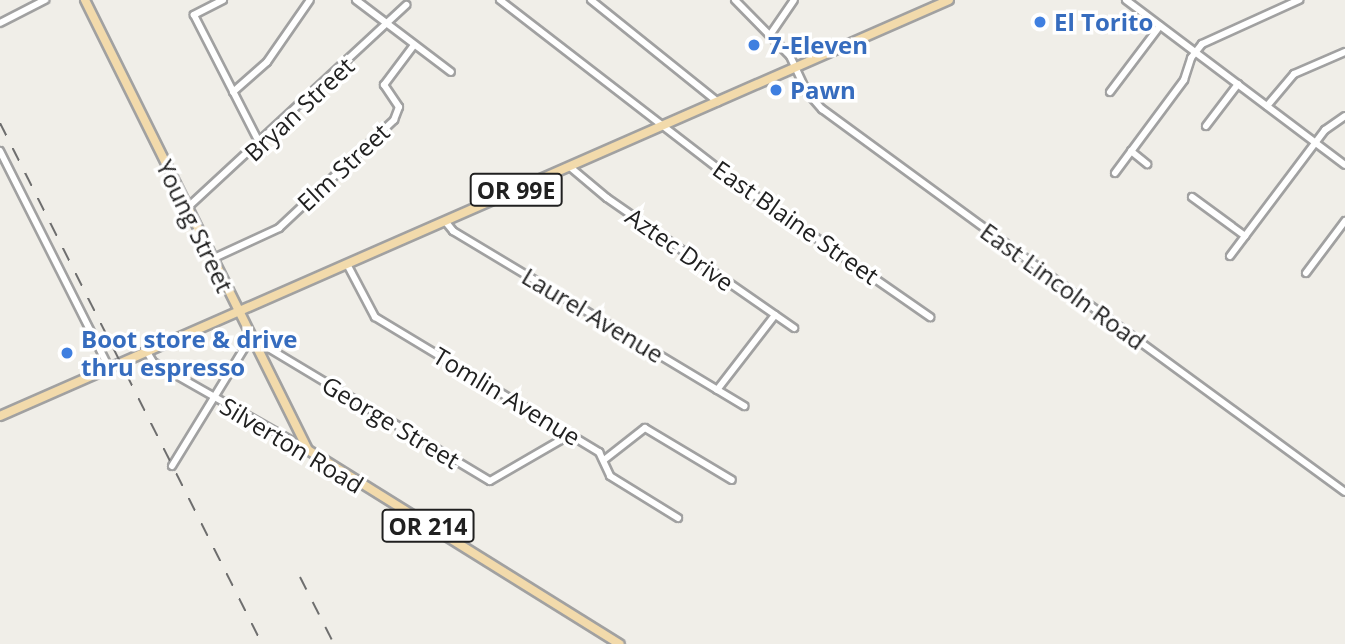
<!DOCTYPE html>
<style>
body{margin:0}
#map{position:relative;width:1345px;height:644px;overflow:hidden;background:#f0eee8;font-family:"Open Sans",sans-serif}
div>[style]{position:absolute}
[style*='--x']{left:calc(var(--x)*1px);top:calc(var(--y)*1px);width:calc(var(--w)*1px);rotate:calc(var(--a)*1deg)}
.roads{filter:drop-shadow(2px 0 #a1a1a1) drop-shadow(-2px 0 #a1a1a1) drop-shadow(0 2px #a1a1a1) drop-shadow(0 -2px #a1a1a1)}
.minor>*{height:6px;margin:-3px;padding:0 3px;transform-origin:3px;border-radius:3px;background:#fff}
.major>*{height:8px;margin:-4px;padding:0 4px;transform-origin:4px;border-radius:4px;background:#f2daab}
.rail>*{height:2px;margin-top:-1px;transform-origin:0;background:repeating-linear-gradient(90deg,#6e6e6e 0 14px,transparent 0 28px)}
.dots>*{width:19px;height:19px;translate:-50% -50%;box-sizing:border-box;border:4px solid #fff;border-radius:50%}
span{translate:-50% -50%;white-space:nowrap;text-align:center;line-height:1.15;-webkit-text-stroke:7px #fff;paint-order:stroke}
.shield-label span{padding:2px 5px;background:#fff;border:2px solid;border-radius:5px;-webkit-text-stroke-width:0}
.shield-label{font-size:23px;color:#202020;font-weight:700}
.shop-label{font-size:24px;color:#366cbe;font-weight:700}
.left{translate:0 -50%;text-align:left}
.street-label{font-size:24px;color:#202020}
</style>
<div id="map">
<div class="roads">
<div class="minor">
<div style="--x:223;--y:0;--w:33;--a:153"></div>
<div style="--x:194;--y:15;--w:145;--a:62.9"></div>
<div style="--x:356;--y:0;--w:119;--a:37.2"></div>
<div style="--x:500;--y:0;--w:291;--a:37.7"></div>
<div style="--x:730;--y:178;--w:244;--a:34.8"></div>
<div style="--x:591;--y:0;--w:163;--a:38.8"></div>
<div style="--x:735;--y:0;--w:78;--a:45.5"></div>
<div style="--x:790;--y:56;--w:40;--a:65"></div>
<div style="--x:807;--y:92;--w:23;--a:49"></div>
<div style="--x:822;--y:109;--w:648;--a:36.22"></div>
<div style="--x:1126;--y:0;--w:274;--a:37"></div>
<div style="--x:0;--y:23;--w:51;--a:-27.1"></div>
<div style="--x:770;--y:35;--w:42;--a:-55.6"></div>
<div style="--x:233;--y:92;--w:45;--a:-41.4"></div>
<div style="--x:267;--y:62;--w:75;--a:-55.3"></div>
<div style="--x:1110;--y:92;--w:83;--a:-52.9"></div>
<div style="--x:1267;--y:106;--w:42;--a:-49.8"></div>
<div style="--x:1294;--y:74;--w:56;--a:-23.3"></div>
<div style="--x:1206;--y:126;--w:53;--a:-52.7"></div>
<div style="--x:0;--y:151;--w:243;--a:63.3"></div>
<div style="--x:1131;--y:151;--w:21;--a:39"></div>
<div style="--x:570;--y:167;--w:48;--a:40"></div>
<div style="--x:607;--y:198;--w:228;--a:34.8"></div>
<div style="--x:1115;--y:173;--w:116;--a:-53.4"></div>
<div style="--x:1184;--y:80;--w:23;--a:-72"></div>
<div style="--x:1191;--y:58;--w:18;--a:-52"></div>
<div style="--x:1202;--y:44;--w:107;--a:-24.4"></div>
<div style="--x:1192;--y:197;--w:66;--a:36.3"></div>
<div style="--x:187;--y:208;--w:299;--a:-42.8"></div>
<div style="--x:445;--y:221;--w:13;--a:51"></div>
<div style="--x:453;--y:231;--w:340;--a:31"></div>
<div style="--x:1230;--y:256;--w:158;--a:-53"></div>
<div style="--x:1325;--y:130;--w:24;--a:-35"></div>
<div style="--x:212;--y:259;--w:74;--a:-24.8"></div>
<div style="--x:279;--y:228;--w:158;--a:-43.2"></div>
<div style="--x:394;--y:120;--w:14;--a:-69"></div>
<div style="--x:399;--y:107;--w:27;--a:-124"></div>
<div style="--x:384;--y:85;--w:50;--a:-53.1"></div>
<div style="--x:347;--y:264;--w:60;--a:62.2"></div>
<div style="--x:375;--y:317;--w:262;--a:31.1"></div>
<div style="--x:599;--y:452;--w:26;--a:65"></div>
<div style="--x:610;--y:476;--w:80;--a:31.7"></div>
<div style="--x:1306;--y:273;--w:65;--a:-53.1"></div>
<div style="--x:147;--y:352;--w:12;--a:59"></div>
<div style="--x:153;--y:362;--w:178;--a:29.6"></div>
<div style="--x:717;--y:390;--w:95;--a:-52.3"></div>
<div style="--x:604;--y:460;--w:52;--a:-38"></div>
<div style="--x:645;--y:428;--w:101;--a:30.9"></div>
<div style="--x:172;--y:466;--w:140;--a:-58.5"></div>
<div style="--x:245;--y:347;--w:8;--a:-30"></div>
<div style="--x:252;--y:343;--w:13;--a:13"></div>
<div style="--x:265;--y:346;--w:262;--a:31"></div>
<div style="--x:490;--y:481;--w:94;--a:-30.1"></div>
</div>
<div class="major">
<div style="--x:85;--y:0;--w:502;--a:63.64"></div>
<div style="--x:308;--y:450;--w:367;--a:31.9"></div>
<div style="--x:0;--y:416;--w:1036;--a:-23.67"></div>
</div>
</div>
<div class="rail">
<div style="--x:0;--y:123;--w:583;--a:63.3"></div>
<div style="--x:300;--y:577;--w:75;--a:63.1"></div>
</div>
<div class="dots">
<div style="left:1040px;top:22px;background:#3f7fe0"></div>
<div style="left:754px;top:45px;background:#3f7fe0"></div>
<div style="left:776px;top:90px;background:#3f7fe0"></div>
<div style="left:67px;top:353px;background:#3f7fe0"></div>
</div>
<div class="shield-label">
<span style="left:516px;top:190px">OR 99E</span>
<span style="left:428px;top:526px">OR 214</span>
</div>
<div class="shop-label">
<span class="left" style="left:1054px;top:22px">El Torito</span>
<span class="left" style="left:768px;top:45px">7-Eleven</span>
<span class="left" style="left:790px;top:90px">Pawn</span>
<span class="left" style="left:81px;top:353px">Boot store &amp; drive<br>thru espresso</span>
</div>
<div class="street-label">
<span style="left:299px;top:109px;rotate:-43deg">Bryan Street</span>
<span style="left:343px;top:167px;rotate:-43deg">Elm Street</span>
<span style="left:796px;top:222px;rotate:35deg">East Blaine Street</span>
<span style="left:195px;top:226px;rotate:64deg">Young Street</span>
<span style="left:680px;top:249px;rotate:35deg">Aztec Drive</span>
<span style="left:1063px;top:286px;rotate:36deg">East Lincoln Road</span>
<span style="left:593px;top:315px;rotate:31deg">Laurel Avenue</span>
<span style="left:507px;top:396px;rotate:31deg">Tomlin Avenue</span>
<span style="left:391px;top:422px;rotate:31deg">George Street</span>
<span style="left:292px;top:445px;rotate:31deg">Silverton Road</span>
</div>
</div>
